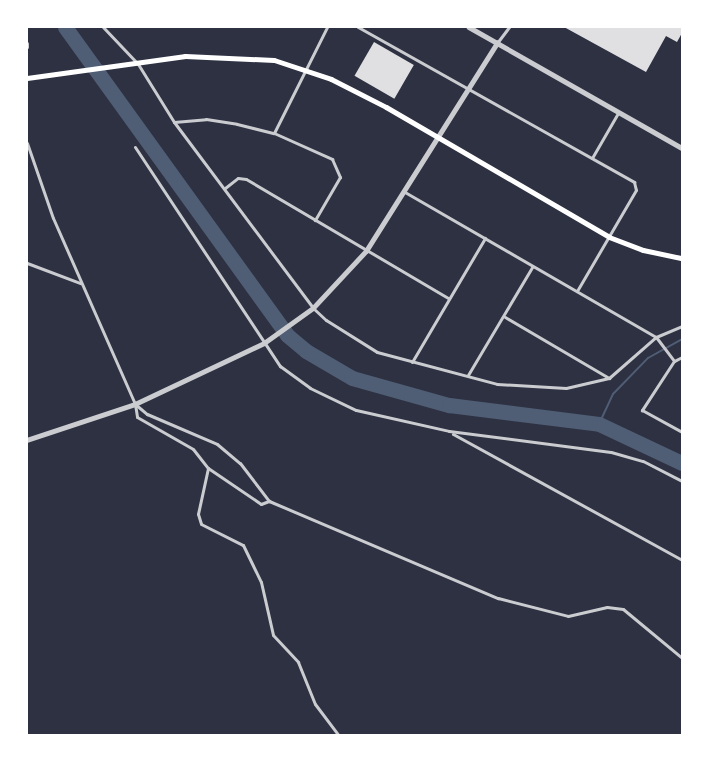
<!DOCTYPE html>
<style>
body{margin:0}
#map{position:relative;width:709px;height:762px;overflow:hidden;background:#2d3142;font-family:"Noto Sans",sans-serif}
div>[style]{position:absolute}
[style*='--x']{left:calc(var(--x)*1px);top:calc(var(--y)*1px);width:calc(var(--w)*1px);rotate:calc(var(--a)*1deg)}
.stream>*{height:2px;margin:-1px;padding:0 1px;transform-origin:1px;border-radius:1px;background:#4f5d75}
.river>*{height:15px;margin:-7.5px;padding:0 7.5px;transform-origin:7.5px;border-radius:7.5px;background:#4f5d75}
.building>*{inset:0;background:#e0e0e3;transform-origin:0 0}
.minor>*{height:3px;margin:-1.5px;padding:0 1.5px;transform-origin:1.5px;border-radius:1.5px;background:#caccd0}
.tertiary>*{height:4.5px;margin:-2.25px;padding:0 2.25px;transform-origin:2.25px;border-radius:2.25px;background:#caccd0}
.primary>*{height:5px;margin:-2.5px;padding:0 2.5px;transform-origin:2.5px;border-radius:2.5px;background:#fff}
span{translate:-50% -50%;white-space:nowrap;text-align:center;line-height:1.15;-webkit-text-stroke:4.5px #fff;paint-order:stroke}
.frame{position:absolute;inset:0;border:28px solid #fff;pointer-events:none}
</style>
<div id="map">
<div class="stream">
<div style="--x:599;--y:424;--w:33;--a:-65"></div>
<div style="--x:613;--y:394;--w:50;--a:-45.8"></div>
<div style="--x:648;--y:358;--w:39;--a:-29"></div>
</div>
<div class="river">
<div style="--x:65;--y:27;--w:380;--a:54.2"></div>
<div style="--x:287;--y:335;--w:25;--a:40"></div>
<div style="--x:306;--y:351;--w:53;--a:30.4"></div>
<div style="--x:352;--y:378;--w:101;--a:15.6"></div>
<div style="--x:449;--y:405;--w:151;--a:7.2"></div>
<div style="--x:599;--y:424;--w:92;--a:25.2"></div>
</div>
<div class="building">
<div style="clip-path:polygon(564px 27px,682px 27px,682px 33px,677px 42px,666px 36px,646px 72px)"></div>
<div style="left:374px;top:42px;width:46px;height:39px;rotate:30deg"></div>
</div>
<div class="minor">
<div style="--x:103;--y:27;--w:51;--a:46.6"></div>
<div style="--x:138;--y:64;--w:68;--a:58.2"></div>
<div style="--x:174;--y:122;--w:232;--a:53.2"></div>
<div style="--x:313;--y:308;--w:18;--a:43"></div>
<div style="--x:326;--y:320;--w:60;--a:32.1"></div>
<div style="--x:377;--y:352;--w:124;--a:14.9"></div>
<div style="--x:497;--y:384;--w:69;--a:3.3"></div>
<div style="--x:566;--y:388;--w:44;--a:-13.1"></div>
<div style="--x:609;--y:378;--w:62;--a:-41.1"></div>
<div style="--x:656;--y:337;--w:28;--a:-23"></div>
<div style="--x:358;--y:27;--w:317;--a:29.3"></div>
<div style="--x:634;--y:182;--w:8;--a:76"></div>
<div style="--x:636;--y:190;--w:117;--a:120.3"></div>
<div style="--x:27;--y:43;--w:4;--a:90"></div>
<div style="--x:497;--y:43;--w:20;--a:-53"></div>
<div style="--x:174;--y:122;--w:32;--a:-5"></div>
<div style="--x:206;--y:119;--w:31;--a:9"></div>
<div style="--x:237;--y:124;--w:38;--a:14"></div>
<div style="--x:274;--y:133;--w:64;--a:24.1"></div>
<div style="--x:332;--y:159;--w:20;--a:66"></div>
<div style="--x:340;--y:177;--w:50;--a:120.2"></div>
<div style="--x:274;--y:133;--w:119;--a:-63.4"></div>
<div style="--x:27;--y:143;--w:79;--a:70.9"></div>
<div style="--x:53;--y:218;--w:203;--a:66.2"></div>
<div style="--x:135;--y:404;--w:13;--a:81"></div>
<div style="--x:137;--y:417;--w:64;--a:29.7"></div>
<div style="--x:193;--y:449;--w:24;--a:52"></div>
<div style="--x:208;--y:468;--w:64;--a:34.2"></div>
<div style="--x:261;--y:504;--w:9;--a:-21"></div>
<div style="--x:269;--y:501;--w:249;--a:23"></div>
<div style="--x:498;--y:598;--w:72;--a:14.4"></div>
<div style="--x:568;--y:616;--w:40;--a:-13"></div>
<div style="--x:607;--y:607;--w:16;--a:7"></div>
<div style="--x:623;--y:609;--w:77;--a:39.7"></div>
<div style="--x:135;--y:147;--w:263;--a:56.5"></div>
<div style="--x:280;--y:366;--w:37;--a:36"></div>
<div style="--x:310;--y:388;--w:51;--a:25.6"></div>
<div style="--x:356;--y:410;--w:95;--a:12.7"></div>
<div style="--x:449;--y:431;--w:163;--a:7.4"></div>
<div style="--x:611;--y:452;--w:33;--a:16"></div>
<div style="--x:643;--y:461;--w:44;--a:27.1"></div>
<div style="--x:592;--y:158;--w:52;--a:-60"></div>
<div style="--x:225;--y:188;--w:16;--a:-38"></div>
<div style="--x:238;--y:178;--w:8;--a:7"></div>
<div style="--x:246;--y:179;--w:234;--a:30.5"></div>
<div style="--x:403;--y:191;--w:292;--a:30"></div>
<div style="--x:656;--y:337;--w:30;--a:53"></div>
<div style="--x:27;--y:263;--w:57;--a:20.7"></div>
<div style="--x:505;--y:317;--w:121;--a:30.4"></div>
<div style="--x:682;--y:357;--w:9;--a:153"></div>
<div style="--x:674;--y:361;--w:59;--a:123.1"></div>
<div style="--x:642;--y:410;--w:46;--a:28.8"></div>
<div style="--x:412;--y:362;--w:144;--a:-59.5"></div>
<div style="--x:468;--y:375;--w:126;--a:-59.3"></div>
<div style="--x:135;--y:404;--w:16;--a:40"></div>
<div style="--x:147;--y:414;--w:76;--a:23.2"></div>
<div style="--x:217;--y:444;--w:30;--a:40"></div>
<div style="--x:240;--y:463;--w:48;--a:52.7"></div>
<div style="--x:453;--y:434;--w:261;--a:28.8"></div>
<div style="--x:208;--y:468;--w:47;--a:102.3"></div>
<div style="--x:198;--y:514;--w:10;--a:73"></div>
<div style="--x:201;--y:524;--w:47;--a:26.6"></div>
<div style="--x:243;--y:545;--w:41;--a:64.1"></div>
<div style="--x:261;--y:582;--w:54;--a:77.2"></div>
<div style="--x:273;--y:635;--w:37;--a:47"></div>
<div style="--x:298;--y:662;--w:45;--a:68"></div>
<div style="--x:315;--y:704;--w:39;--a:53"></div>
</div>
<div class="tertiary">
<div style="--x:469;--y:27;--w:245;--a:29.6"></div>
<div style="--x:27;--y:440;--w:114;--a:-18.4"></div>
<div style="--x:135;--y:404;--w:143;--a:-25.3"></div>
<div style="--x:264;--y:343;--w:60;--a:-35.5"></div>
<div style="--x:313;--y:308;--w:78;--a:-47.1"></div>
<div style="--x:366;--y:251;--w:246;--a:-57.8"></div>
</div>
<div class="primary">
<div style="--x:27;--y:78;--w:160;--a:-7.9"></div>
<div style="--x:185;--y:56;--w:89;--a:2.6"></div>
<div style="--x:274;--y:60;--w:60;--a:18.4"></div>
<div style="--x:331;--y:79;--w:62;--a:27"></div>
<div style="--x:386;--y:107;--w:258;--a:30.2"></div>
<div style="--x:609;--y:237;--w:36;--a:21"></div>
<div style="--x:643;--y:250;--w:40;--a:12"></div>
</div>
<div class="frame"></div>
</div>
